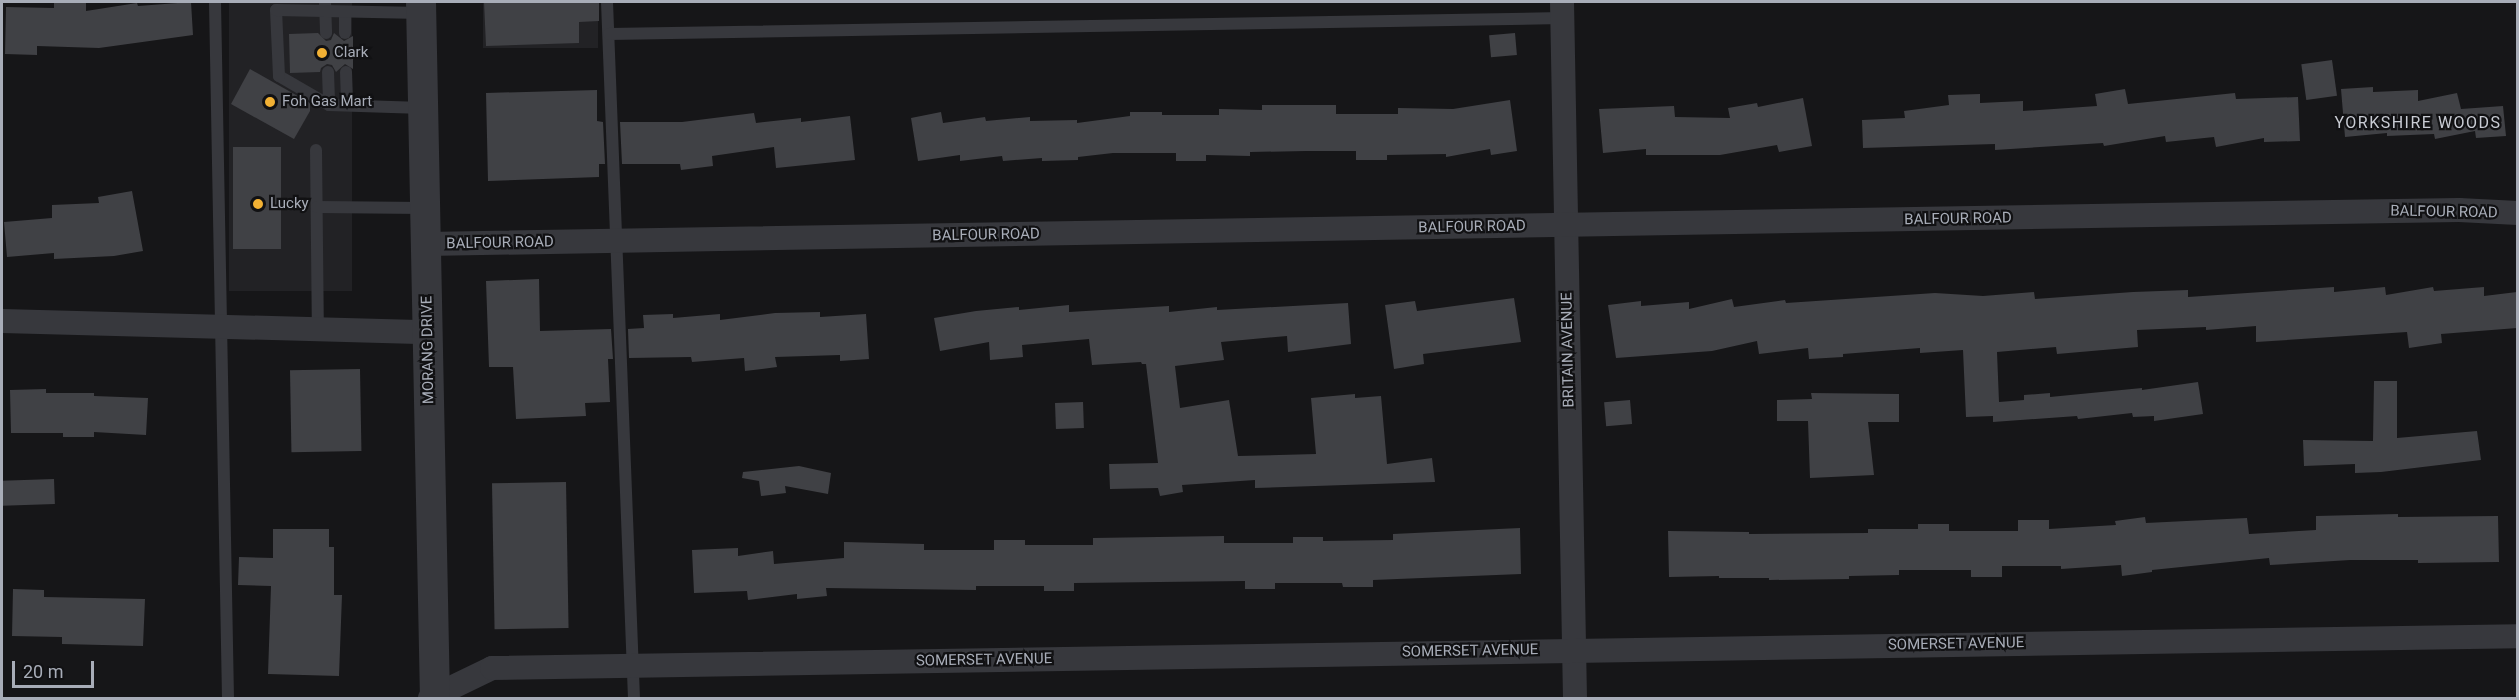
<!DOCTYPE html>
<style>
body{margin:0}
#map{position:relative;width:2519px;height:700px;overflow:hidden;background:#161618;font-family:Roboto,sans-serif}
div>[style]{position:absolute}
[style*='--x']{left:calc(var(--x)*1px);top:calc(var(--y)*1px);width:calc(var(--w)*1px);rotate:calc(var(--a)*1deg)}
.built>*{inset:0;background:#222225;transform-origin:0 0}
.building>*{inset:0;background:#404145;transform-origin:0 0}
.service>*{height:12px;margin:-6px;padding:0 6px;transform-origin:6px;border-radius:6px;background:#37383d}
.minor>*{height:24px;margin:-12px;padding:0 12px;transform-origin:12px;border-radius:12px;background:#37383d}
.tertiary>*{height:30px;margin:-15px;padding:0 15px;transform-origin:15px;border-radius:15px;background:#37383d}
.dots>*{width:16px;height:16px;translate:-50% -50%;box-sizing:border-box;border:3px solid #111113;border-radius:50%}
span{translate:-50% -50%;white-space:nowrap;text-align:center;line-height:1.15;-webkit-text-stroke:4.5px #111113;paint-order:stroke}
.poi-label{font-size:15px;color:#a8adb8}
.left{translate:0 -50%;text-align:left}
.street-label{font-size:15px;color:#a8adb8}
.neighbourhood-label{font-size:16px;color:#c9ccd4;letter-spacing:1.5px}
.frame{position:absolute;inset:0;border:3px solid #a8adb8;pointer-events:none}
.scale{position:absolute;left:12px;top:661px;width:82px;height:27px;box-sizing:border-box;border:3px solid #a8adb8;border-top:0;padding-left:8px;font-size:18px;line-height:21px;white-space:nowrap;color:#a8adb8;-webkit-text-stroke:4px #111113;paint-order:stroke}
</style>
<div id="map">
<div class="built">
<div style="left:229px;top:2px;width:123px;height:289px"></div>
<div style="left:483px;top:2px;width:115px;height:46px"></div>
</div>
<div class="building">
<div style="clip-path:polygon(54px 2px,86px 2px,86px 11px,137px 3px,138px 6px,191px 2px,193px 35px,99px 48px,37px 46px,37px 55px,5px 54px,6px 7px,54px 8px)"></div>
<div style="clip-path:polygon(484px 2px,599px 2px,599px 21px,579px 22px,579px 43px,486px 46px)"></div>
<div style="clip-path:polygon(318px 33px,326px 41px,331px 40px,334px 33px,344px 41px,353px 36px,353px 69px,345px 64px,336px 72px,332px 65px,327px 64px,321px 68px,320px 72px,290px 73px,289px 34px)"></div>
<div style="left:1515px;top:33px;width:22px;height:26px;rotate:85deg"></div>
<div style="left:2332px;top:60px;width:36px;height:31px;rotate:82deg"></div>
<div style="clip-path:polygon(250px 69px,310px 103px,310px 111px,294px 139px,231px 104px)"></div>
<div style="clip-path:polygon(2373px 87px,2373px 92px,2418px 90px,2418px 101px,2457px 93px,2461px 109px,2503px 106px,2506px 136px,2476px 138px,2475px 131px,2435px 139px,2434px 134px,2387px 136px,2387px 133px,2345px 137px,2341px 89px)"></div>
<div style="clip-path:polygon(2125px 89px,2128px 104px,2235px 93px,2236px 99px,2298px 97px,2300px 141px,2264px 142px,2264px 138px,2216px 147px,2214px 137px,2166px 142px,2165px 136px,2104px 146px,2103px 143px,1995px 150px,1995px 144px,1863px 148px,1862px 120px,1905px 118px,1904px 111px,1949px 105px,1948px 95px,1980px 94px,1980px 103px,2023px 101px,2023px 111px,2097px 106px,2095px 94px)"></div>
<div style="clip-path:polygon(597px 90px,597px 121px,603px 122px,605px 164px,599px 164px,599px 177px,488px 181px,486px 93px)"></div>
<div style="clip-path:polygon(1803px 98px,1812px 146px,1779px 152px,1777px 145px,1720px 155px,1646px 155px,1646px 149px,1603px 153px,1599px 109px,1674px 106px,1675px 117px,1730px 118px,1728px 108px,1757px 103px,1758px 107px)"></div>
<div style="clip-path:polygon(1510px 100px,1517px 151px,1491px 155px,1490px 149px,1446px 157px,1446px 154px,1387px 155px,1387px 160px,1356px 160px,1356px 151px,1306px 151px,1250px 152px,1250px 156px,1206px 155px,1206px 161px,1176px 161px,1176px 153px,1113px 153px,1078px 157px,1078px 160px,1042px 161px,1042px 158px,1003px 161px,1002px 156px,960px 161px,960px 155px,918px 161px,911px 118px,941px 112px,943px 123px,985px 117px,986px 121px,1030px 117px,1030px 121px,1077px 120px,1077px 123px,1130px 116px,1130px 112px,1162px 112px,1162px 115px,1219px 115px,1219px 109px,1262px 110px,1262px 105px,1336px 105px,1336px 114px,1398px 114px,1398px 108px,1453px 109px)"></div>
<div style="clip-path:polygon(754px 113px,756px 123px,801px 118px,801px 122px,850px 116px,855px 160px,776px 168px,774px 147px,712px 156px,713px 166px,681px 170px,680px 164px,622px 164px,620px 122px,682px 122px)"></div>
<div style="left:233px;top:147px;width:48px;height:102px"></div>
<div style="clip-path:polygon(132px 191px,143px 251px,114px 256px,54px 259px,54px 253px,7px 257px,4px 222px,52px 218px,52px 205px,99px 203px,98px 197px)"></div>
<div style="clip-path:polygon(539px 279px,540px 331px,611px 329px,613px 359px,608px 359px,610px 402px,585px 403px,586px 416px,516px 419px,513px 367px,489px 367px,486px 281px)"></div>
<div style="clip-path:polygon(2334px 287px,2334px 292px,2385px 287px,2386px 295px,2433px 287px,2434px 291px,2484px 287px,2484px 296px,2517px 292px,2517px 328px,2441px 334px,2442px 343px,2409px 348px,2407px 332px,2256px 342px,2256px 326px,2206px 330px,2206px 327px,2137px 330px,2138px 347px,2057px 354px,2056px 347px,1997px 352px,1999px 402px,2024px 400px,2024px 395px,2050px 393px,2050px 397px,2142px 388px,2142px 390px,2198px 382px,2203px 414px,2154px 421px,2154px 416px,2133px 417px,2132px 413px,2078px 419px,2077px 416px,1993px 422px,1993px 416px,1966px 417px,1963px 350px,1920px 353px,1920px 348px,1843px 354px,1843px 357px,1809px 359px,1808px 348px,1759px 354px,1757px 341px,1712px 351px,1616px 358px,1608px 305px,1641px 301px,1641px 306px,1689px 302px,1689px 309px,1732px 299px,1734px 307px,1785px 300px,1786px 303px,1935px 293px,1983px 296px,2034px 292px,2035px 299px,2133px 292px,2188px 290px,2188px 297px)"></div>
<div style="clip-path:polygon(1514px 298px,1521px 342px,1423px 354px,1424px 364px,1394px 369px,1385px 305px,1415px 301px,1417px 311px)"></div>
<div style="clip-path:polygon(1348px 303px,1351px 344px,1288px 352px,1287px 336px,1221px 342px,1224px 360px,1175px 366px,1180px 408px,1229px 400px,1238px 456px,1316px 454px,1311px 398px,1355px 394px,1355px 398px,1381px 396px,1387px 464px,1432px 458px,1435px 482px,1255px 488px,1255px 480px,1182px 485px,1183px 492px,1160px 496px,1158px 488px,1110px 489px,1109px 464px,1158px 463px,1146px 364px,1142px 364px,1141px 362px,1092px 365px,1089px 339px,1022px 345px,1023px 357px,990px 360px,989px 342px,940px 351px,934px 318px,976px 311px,1019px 307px,1019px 310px,1069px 305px,1069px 312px,1169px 306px,1169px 312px,1217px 307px,1217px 310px)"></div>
<div style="clip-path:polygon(820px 312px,820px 317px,866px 314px,869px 359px,840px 361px,840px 355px,775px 357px,777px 367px,745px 371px,744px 358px,692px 362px,691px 357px,629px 358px,628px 329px,644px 328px,643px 315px,673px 314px,673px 318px,720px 314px,720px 320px,775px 313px)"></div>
<div style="left:360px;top:369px;width:82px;height:70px;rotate:89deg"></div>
<div style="clip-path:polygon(2374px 381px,2397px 381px,2397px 438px,2477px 431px,2481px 460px,2381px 472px,2355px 473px,2355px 464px,2304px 466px,2303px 440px,2373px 441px)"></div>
<div style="clip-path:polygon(46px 389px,46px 393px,94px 393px,94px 396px,148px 398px,146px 435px,94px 432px,94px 437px,63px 437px,63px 433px,11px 433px,10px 390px)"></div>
<div style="clip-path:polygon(1811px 393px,1899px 394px,1899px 422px,1868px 422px,1874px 475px,1810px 478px,1808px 421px,1777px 421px,1777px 400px,1812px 399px)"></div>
<div style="left:1630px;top:400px;width:24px;height:26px;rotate:85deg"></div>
<div style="left:1083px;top:402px;width:26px;height:28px;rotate:88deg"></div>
<div style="clip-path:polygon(799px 466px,831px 473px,828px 494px,785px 486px,786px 493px,761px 496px,759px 481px,742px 478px,743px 472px)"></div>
<div style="left:54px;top:479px;width:25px;height:52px;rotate:88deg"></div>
<div style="left:566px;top:482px;width:146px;height:74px;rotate:89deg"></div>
<div style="clip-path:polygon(2398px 514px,2398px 517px,2498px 516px,2499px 562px,2418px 563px,2418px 560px,2350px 560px,2270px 565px,2269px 558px,2152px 570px,2152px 572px,2122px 576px,2121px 565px,2061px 569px,2061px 566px,2002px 566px,2002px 577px,1971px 577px,1971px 570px,1899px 570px,1899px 575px,1849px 576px,1849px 579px,1769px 580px,1769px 578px,1719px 578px,1719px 576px,1669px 577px,1668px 531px,1749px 532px,1749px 534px,1868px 533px,1868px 529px,1918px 529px,1918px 524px,1949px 524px,1949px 531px,2018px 531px,2018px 520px,2049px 520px,2049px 529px,2116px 525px,2115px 521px,2145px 517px,2146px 523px,2247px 518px,2249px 534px,2316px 530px,2316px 516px)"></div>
<div style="clip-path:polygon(1520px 528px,1521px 574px,1373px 580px,1373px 587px,1343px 587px,1342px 583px,1275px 583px,1275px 589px,1245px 589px,1245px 581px,1074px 583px,1074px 591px,1044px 591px,1044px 586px,976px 586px,976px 590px,826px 588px,827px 596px,797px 599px,797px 594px,748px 600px,747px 591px,694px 593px,692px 550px,738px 548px,738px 556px,773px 551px,774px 564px,844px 558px,844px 542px,924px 544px,924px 550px,994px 550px,994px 540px,1025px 540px,1025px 545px,1093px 545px,1093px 538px,1224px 536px,1224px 543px,1293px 543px,1293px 537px,1323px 537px,1323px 541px,1393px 540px,1393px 534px)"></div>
<div style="clip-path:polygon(273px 529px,329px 529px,329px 547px,334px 547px,334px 595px,342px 595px,339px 676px,268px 674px,271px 586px,238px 585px,239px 557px,273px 558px)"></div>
<div style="clip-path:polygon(13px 589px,44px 590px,44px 597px,145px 599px,143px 646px,62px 644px,62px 637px,12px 636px)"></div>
</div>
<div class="service">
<div style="--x:215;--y:2;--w:696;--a:88.93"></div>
<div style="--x:325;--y:2;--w:31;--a:88"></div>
<div style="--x:607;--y:2;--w:697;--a:87.78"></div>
<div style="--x:345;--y:12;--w:21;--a:90"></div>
<div style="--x:609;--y:34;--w:953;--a:-0.96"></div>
<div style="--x:328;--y:72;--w:33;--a:88"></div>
<div style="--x:329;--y:105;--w:94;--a:1.8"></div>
<div style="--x:346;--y:72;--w:33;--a:88"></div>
<div style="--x:329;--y:105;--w:58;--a:-149.9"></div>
<div style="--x:279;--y:76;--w:66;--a:-92.6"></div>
<div style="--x:276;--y:10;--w:145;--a:1.2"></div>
<div style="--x:316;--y:150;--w:179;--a:89.4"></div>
<div style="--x:317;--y:207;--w:107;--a:0.5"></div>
</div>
<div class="minor">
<div style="--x:1562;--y:2;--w:696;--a:88.93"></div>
<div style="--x:426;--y:244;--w:2033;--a:-0.96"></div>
<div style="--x:2459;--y:210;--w:59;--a:2.9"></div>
<div style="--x:2;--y:321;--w:426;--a:1.5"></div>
<div style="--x:430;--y:698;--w:69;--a:-25.8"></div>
<div style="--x:492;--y:668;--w:2026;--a:-0.9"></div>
</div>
<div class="tertiary">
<div style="--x:421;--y:2;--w:696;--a:88.85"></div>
</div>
<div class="dots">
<div style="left:322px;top:53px;background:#f2b134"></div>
<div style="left:270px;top:102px;background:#f2b134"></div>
<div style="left:258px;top:204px;background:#f2b134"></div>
</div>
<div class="poi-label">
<span class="left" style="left:334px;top:53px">Clark</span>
<span class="left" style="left:282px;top:102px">Foh Gas Mart</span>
<span class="left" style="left:270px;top:204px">Lucky</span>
</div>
<div class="street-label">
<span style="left:2444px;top:212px;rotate:1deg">BALFOUR ROAD</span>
<span style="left:1958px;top:219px;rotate:-1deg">BALFOUR ROAD</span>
<span style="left:1472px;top:227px;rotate:-1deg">BALFOUR ROAD</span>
<span style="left:986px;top:235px;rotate:-1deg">BALFOUR ROAD</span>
<span style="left:500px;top:243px;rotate:-1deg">BALFOUR ROAD</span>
<span style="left:428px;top:350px;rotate:-91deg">MORANG DRIVE</span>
<span style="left:1568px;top:350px;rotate:-91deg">BRITAIN AVENUE</span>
<span style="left:1956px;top:644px;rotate:-1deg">SOMERSET AVENUE</span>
<span style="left:1470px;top:651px;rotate:-1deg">SOMERSET AVENUE</span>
<span style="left:984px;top:660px;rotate:-1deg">SOMERSET AVENUE</span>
</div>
<div class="neighbourhood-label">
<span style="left:2418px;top:123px">YORKSHIRE WOODS</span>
</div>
<div class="frame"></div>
<div class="scale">20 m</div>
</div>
